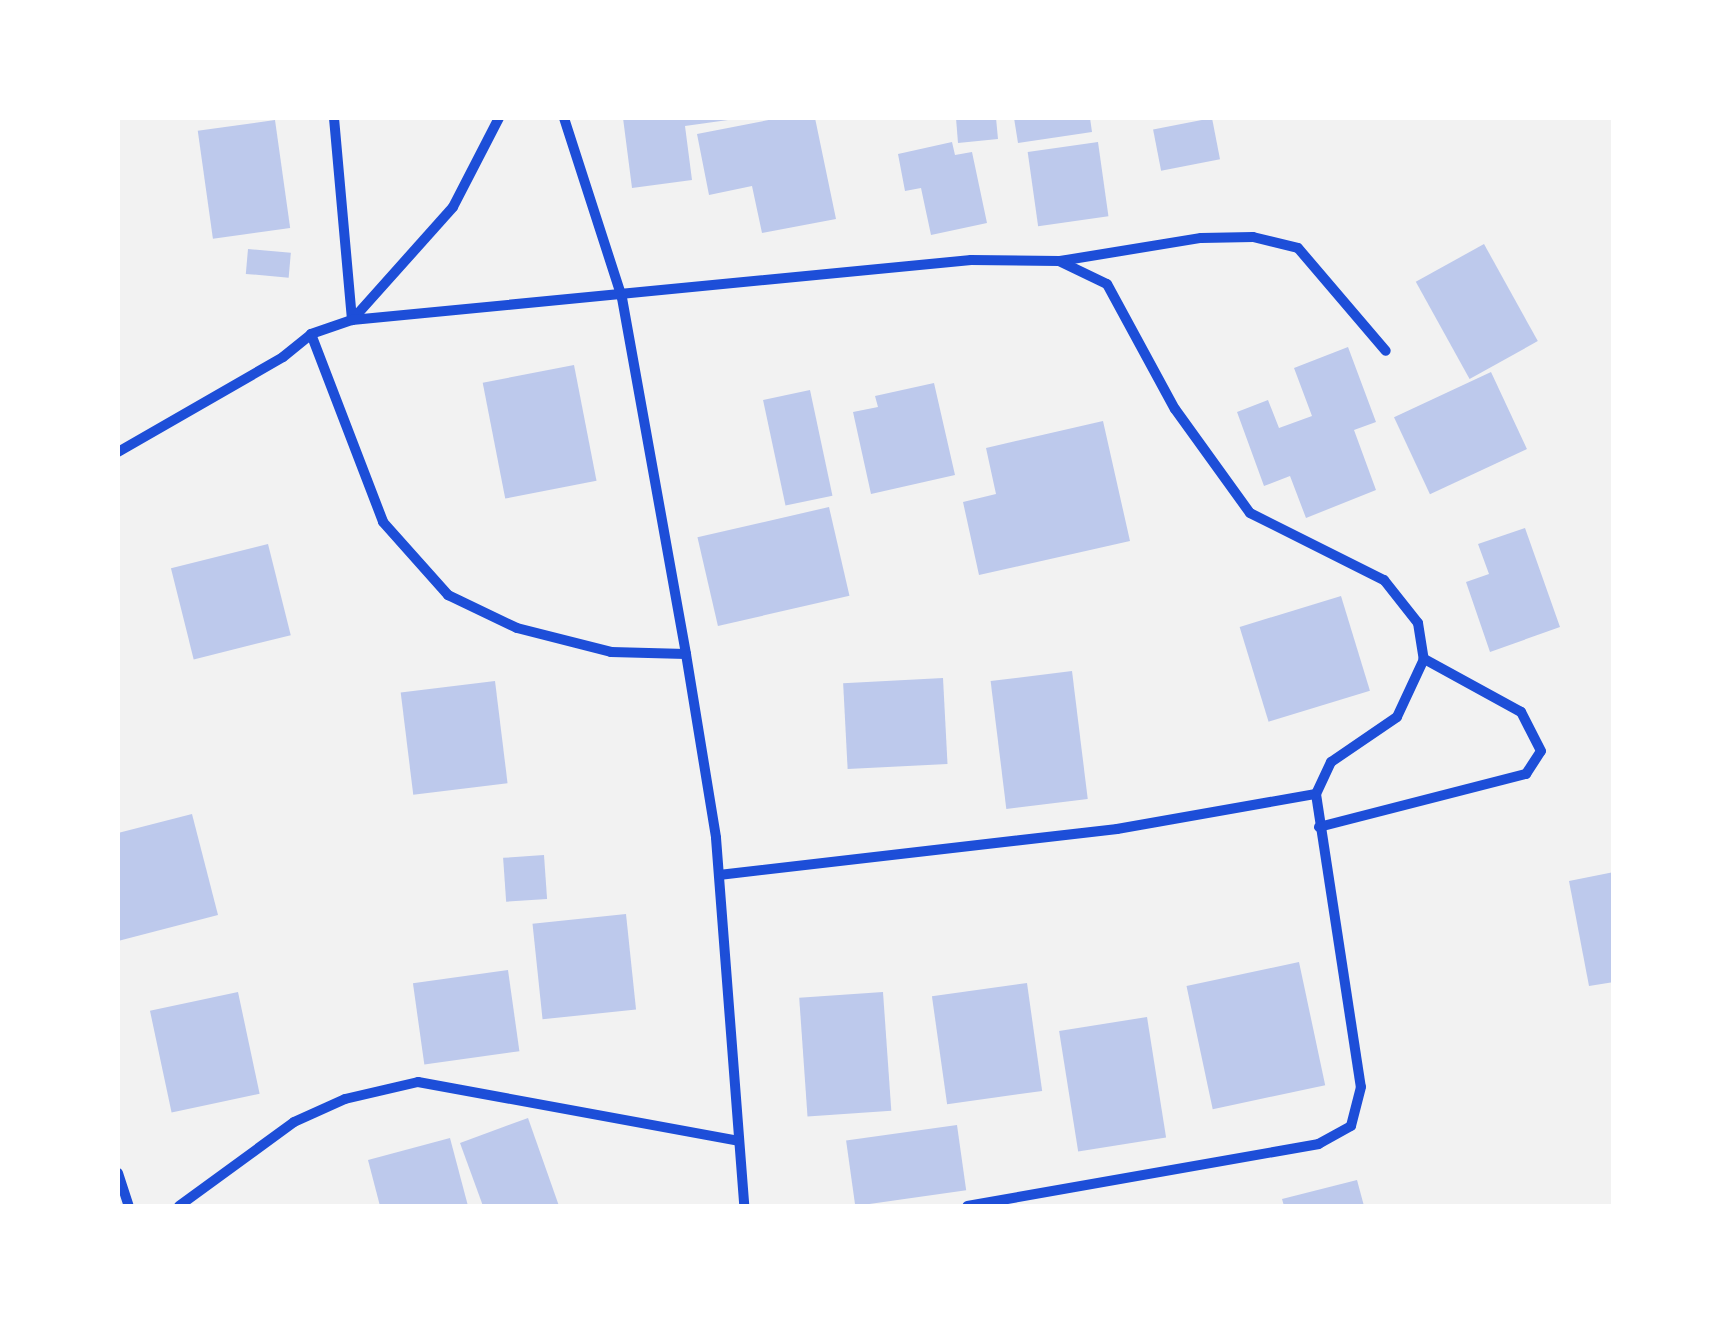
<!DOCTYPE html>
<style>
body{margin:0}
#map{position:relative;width:1731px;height:1324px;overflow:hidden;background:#f2f2f2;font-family:"Titillium Web",sans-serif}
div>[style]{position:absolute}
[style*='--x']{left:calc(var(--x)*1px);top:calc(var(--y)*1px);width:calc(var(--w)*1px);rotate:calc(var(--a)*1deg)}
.building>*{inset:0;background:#bdc9ec;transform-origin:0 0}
.minor>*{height:10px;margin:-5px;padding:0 5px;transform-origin:5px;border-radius:5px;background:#1d4ed8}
span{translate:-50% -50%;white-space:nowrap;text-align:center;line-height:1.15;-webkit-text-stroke:9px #fff;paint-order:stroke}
.frame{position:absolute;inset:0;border:120px solid #fff;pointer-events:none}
</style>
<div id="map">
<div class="building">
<div style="clip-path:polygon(623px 118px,727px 118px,728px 120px,685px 126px,692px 180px,632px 188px)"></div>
<div style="clip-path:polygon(779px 118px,815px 118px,836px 219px,762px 233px,752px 186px,709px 195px,697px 134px)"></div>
<div style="clip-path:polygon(956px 118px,996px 118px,998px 139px,958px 143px)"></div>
<div style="clip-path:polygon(1014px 118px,1090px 118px,1092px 132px,1018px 143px)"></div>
<div style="left:1212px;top:118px;width:42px;height:60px;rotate:79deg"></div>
<div style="left:275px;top:120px;width:109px;height:78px;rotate:82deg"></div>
<div style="clip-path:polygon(952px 142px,955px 155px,972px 152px,987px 223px,931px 235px,921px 188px,905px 191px,898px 154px)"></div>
<div style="left:1098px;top:142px;width:75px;height:71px;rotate:82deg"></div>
<div style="left:1484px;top:244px;width:111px;height:78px;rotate:61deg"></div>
<div style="left:248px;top:249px;width:43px;height:25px;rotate:5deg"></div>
<div style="clip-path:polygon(1348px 347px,1376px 422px,1354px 430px,1376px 490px,1306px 518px,1290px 476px,1264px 486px,1237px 412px,1268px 400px,1279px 428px,1312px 416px,1294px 368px)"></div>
<div style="left:574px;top:365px;width:118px;height:93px;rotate:79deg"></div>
<div style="left:1491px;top:372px;width:85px;height:107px;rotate:65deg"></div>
<div style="clip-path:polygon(934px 383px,955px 475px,871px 494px,853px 412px,878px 407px,875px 396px)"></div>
<div style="left:810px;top:390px;width:108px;height:48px;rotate:78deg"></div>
<div style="clip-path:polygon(1103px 421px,1130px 541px,979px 575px,963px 502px,996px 494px,986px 448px)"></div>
<div style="left:829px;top:507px;width:91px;height:135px;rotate:77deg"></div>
<div style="clip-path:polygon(1525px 528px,1560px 627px,1490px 652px,1466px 582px,1489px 574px,1478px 544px)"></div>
<div style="left:268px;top:544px;width:94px;height:100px;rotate:76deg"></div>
<div style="left:1341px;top:596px;width:99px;height:106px;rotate:73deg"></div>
<div style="left:1072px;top:671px;width:129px;height:82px;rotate:83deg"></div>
<div style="left:943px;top:678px;width:86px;height:100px;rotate:87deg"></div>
<div style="left:495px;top:681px;width:103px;height:95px;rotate:83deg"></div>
<div style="clip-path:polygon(192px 814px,218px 915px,118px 941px,118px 833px)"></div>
<div style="left:544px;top:855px;width:44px;height:41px;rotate:86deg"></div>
<div style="clip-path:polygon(1614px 872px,1614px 982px,1589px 986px,1569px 881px)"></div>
<div style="left:626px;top:914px;width:96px;height:94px;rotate:84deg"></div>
<div style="left:1299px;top:962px;width:126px;height:115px;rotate:78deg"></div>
<div style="left:508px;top:970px;width:82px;height:96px;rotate:82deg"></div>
<div style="left:1027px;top:983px;width:109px;height:96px;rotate:82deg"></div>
<div style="left:238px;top:992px;width:104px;height:90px;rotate:78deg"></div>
<div style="left:883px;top:992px;width:119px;height:84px;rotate:86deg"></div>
<div style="left:1147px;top:1017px;width:122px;height:89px;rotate:81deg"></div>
<div style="clip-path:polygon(528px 1118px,559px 1206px,483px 1206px,460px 1143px)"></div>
<div style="left:957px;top:1125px;width:66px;height:112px;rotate:82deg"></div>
<div style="clip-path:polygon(450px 1138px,468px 1206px,380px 1206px,368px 1160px)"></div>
<div style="clip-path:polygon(1357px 1180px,1364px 1206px,1284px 1206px,1282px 1199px)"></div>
</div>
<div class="minor">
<div style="--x:334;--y:118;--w:203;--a:84.9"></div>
<div style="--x:564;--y:118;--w:189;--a:72.1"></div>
<div style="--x:622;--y:298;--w:362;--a:79.8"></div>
<div style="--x:686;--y:654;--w:186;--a:80.7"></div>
<div style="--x:716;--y:838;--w:369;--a:85.6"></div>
<div style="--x:1060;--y:261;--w:143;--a:-9.3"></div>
<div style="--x:1201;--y:238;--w:52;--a:-1.1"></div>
<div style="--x:1253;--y:237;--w:46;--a:13.7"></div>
<div style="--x:1298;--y:248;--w:135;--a:49.5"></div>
<div style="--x:353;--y:319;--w:150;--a:-48.2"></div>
<div style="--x:453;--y:207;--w:100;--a:-62.7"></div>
<div style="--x:311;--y:334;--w:201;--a:69"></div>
<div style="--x:383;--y:522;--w:98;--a:48.3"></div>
<div style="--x:448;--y:595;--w:76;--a:25.6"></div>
<div style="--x:517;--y:628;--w:97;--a:14.3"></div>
<div style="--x:611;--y:652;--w:75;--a:1.5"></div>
<div style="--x:118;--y:452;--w:190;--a:-29.9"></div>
<div style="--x:283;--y:357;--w:36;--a:-39"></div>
<div style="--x:311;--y:334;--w:43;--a:-18.9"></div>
<div style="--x:352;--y:320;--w:622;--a:-5.54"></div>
<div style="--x:971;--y:260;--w:88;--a:0.7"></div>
<div style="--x:1059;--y:261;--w:53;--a:25.6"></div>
<div style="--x:1107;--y:284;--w:142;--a:61.5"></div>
<div style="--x:1175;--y:409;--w:128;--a:54.2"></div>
<div style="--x:1250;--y:513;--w:150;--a:26.6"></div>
<div style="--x:1384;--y:580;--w:55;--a:51.7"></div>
<div style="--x:1418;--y:623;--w:36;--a:81"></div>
<div style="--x:1424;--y:659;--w:64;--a:115"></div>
<div style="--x:1397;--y:717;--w:80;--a:145.7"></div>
<div style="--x:1331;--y:762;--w:35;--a:115"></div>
<div style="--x:1316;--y:794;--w:296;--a:81.3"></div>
<div style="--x:1361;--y:1087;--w:40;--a:104.4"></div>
<div style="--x:1351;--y:1126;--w:37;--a:151"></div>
<div style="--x:1319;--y:1144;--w:357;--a:170"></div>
<div style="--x:1319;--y:827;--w:214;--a:-14.4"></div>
<div style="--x:1526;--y:774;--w:27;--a:-57"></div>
<div style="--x:1541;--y:751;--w:44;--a:-117.1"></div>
<div style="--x:1521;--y:712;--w:111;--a:-151.3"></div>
<div style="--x:719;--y:875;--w:401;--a:-6.6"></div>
<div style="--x:1117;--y:829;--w:202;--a:-10"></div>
<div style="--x:118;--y:1173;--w:35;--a:72"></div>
<div style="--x:179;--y:1206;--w:142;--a:-36.1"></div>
<div style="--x:294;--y:1122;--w:56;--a:-24.3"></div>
<div style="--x:345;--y:1099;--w:75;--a:-13.1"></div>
<div style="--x:418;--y:1082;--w:326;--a:10.4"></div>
</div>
<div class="frame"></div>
</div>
